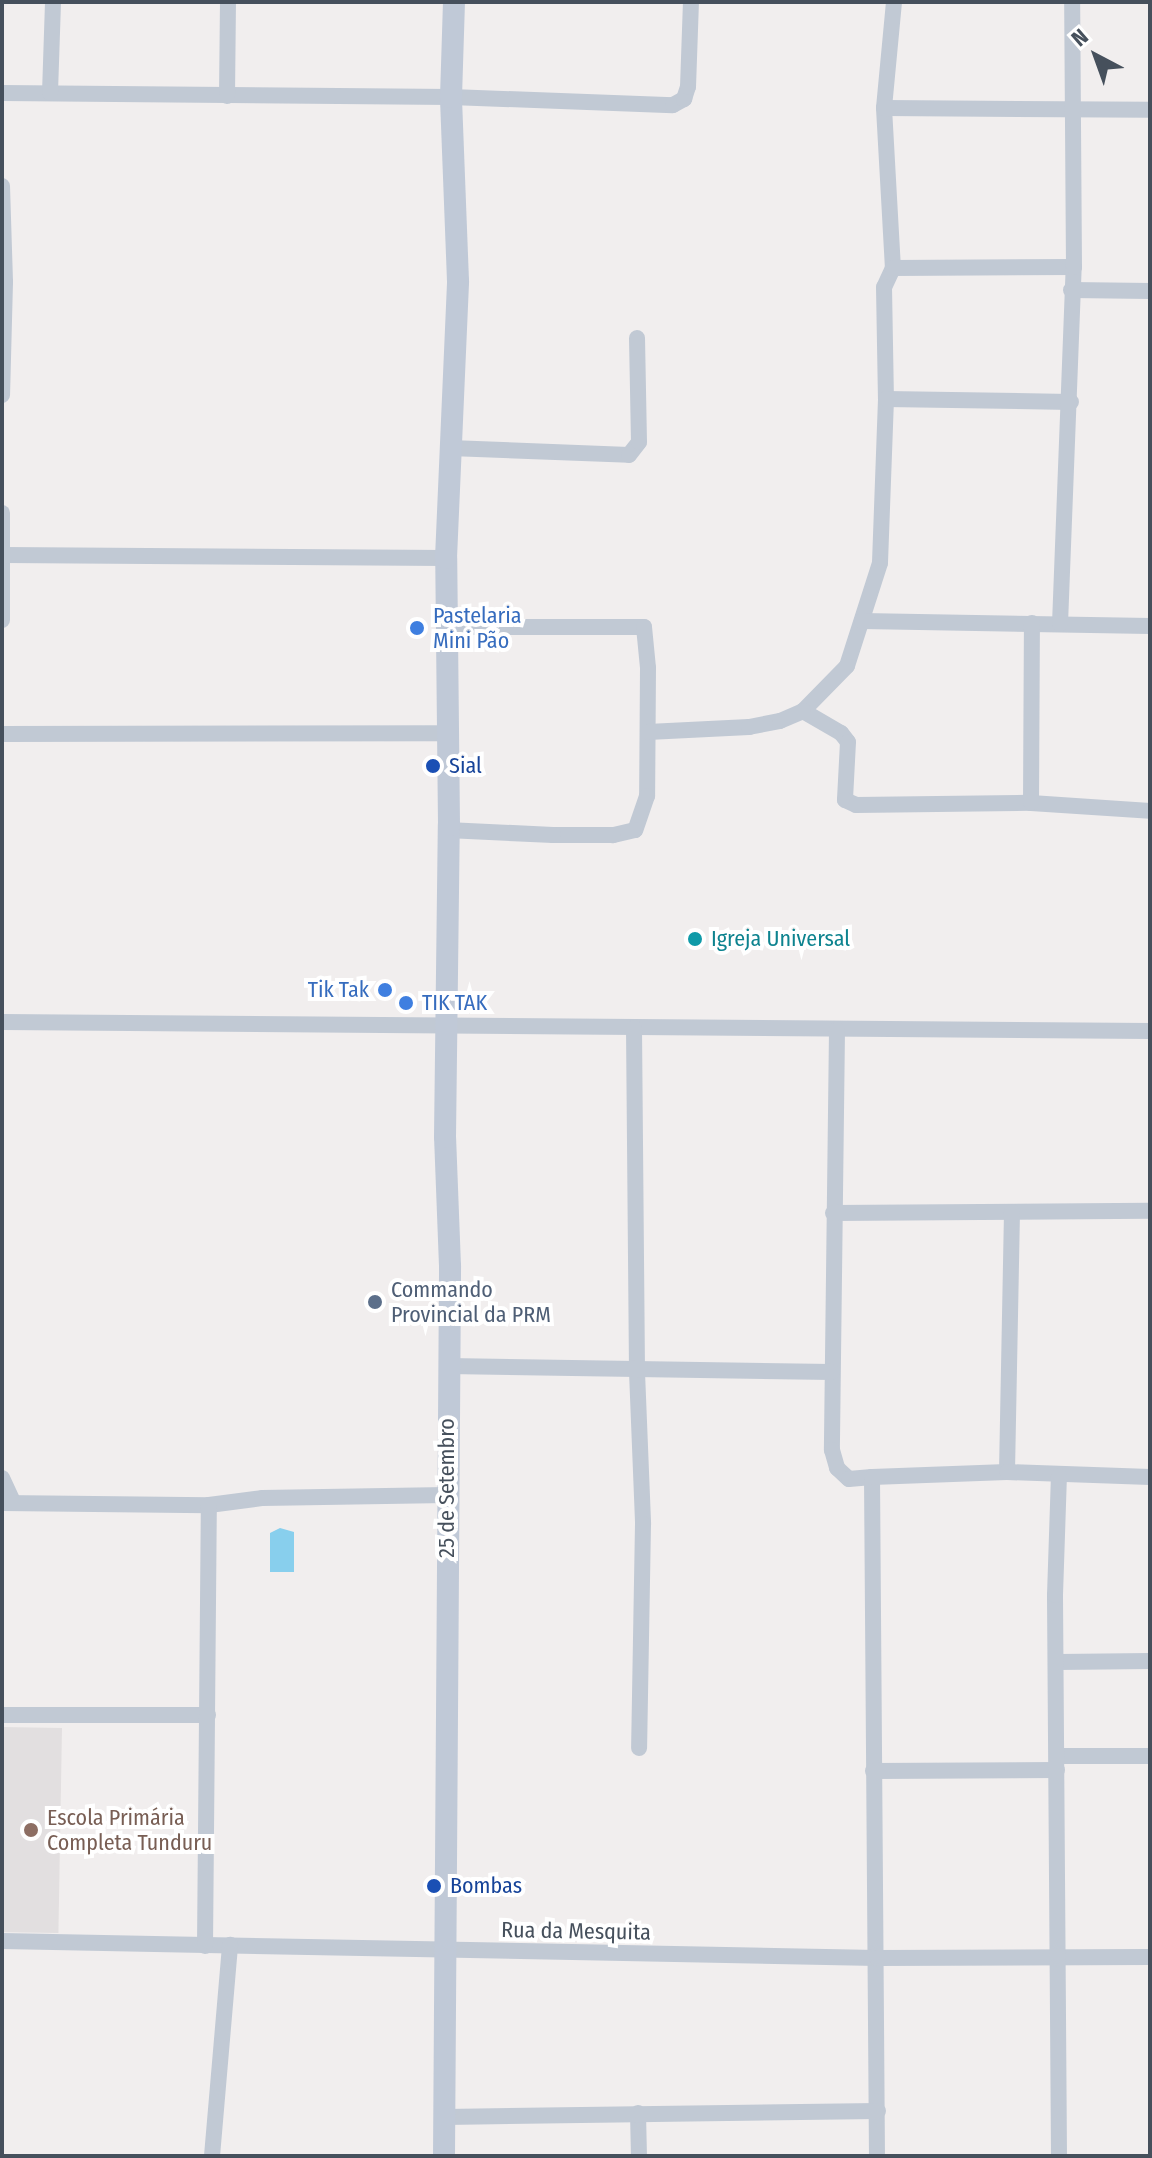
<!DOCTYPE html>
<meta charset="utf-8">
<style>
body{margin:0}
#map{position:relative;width:1152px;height:2158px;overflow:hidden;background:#f1eeee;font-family:"Fira Sans Condensed",sans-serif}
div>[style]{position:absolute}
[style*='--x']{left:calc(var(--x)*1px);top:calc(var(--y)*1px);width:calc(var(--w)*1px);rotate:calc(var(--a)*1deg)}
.education>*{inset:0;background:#e2dfe0;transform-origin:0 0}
.water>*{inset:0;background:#88cfed}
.street>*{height:16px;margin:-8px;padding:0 8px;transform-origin:8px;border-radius:8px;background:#c1c9d4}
.secondary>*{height:22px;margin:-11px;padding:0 11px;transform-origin:11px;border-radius:11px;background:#c0c9d7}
.dots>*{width:22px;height:22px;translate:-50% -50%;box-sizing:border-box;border:4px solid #fff;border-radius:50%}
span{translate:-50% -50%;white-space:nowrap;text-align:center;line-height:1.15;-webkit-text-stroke:8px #fff;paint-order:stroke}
.shop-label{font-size:22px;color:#366cbe}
.left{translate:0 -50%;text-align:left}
.right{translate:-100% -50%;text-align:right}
.transit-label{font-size:22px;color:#164399}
.culture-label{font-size:22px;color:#0d838f}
.service-label{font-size:22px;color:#4e5e75}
.street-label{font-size:22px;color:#46505c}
.education-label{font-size:22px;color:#785e54}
.frame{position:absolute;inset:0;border:4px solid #46505c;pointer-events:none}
.north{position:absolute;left:1056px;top:16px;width:80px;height:80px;-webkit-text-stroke:6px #fff;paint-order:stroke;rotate:319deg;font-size:22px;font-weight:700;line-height:32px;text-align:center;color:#46505c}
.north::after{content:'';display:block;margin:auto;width:28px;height:36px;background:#46505c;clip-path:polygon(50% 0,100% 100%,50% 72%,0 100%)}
</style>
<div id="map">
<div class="education">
<div style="left:2px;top:1727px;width:60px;height:205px;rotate:1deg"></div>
</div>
<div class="water">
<div style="clip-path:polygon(280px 1528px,294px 1532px,294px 1572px,270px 1572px,270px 1533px)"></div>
</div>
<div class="street">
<div style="--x:894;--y:2;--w:106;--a:95.4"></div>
<div style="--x:884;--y:108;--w:160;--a:86.8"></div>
<div style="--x:893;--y:268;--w:21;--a:115"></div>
<div style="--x:884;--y:287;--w:112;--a:89"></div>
<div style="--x:886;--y:399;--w:164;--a:92.1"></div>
<div style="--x:880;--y:563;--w:108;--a:107.8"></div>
<div style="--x:847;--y:666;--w:63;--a:134.4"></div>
<div style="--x:803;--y:711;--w:44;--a:30.1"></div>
<div style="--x:841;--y:733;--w:11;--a:52"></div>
<div style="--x:848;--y:742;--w:58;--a:93"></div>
<div style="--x:845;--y:800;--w:12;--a:24"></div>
<div style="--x:856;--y:805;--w:175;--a:-0.7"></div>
<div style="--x:1031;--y:803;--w:119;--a:3.8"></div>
<div style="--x:2;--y:93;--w:449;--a:0.5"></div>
<div style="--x:451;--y:97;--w:222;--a:2.1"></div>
<div style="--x:673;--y:105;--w:13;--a:-29"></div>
<div style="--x:684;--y:99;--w:13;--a:-72"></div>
<div style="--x:688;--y:87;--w:85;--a:-88"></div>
<div style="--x:50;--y:93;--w:91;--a:-88.1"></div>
<div style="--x:227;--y:96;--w:94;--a:-89.4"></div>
<div style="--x:884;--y:108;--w:266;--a:0.4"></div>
<div style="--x:2;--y:186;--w:96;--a:88.2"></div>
<div style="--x:5;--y:282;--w:113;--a:91.5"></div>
<div style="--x:893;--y:268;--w:181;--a:-0.3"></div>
<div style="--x:1071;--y:290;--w:79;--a:0.7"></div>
<div style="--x:886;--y:399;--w:185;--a:0.9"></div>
<div style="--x:450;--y:448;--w:179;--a:2.2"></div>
<div style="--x:629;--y:455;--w:16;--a:-52"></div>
<div style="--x:639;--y:442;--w:104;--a:-91.1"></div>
<div style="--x:2;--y:513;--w:107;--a:90"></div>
<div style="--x:4;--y:555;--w:442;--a:0.4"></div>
<div style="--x:862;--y:621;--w:288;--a:1"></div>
<div style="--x:1060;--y:624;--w:357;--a:-87.8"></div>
<div style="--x:1074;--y:267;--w:265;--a:-90.4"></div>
<div style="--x:446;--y:627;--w:198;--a:0"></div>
<div style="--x:644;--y:627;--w:41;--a:84.4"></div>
<div style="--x:648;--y:668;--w:128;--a:90.4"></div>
<div style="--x:647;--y:796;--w:36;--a:109"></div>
<div style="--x:635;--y:830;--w:23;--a:167"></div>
<div style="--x:613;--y:835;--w:60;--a:180"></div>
<div style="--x:553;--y:835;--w:106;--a:-177.3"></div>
<div style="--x:648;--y:732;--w:101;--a:-2.8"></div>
<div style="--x:749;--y:727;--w:32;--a:-11"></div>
<div style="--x:780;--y:721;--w:25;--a:-23"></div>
<div style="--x:2;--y:734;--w:444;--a:-0.1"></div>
<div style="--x:1031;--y:803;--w:180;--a:-89.7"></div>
<div style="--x:2;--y:1022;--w:1148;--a:0.45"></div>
<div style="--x:634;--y:1028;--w:344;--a:89.5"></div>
<div style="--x:637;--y:1372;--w:152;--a:87.7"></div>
<div style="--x:643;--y:1524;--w:224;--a:91"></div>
<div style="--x:837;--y:1030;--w:420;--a:90.7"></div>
<div style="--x:832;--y:1450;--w:19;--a:74"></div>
<div style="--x:837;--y:1468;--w:16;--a:43"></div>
<div style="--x:849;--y:1479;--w:23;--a:-5"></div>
<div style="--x:872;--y:1477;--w:679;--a:89.58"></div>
<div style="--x:833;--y:1213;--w:317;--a:-0.4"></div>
<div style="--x:448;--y:1366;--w:384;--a:0.9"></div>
<div style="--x:1007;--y:1472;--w:260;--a:-88.9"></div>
<div style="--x:872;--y:1477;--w:135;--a:-2.1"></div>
<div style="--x:1007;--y:1472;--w:143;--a:2"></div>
<div style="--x:2;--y:1478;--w:26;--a:65"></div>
<div style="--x:2;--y:1503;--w:207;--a:0.6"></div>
<div style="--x:209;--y:1505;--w:53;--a:-7.5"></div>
<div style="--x:262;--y:1498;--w:185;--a:-0.9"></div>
<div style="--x:1058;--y:1662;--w:92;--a:-0.6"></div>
<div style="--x:2;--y:1715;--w:206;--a:0"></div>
<div style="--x:1058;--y:1756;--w:92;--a:0"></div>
<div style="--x:873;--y:1771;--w:184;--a:-0.3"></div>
<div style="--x:2;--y:1941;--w:875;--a:1.11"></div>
<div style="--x:877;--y:1958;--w:273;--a:-0.2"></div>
<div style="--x:205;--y:1946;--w:441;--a:-89.5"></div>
<div style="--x:638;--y:2113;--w:43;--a:88.7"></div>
<div style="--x:445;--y:2117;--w:433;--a:-0.8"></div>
<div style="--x:212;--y:2156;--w:212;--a:-85.1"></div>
<div style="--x:1059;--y:2156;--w:561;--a:-90.41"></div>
<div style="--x:1055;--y:1595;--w:119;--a:-88.1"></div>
</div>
<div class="secondary">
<div style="--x:444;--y:2156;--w:890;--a:-89.61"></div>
<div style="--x:450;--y:1266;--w:129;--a:-92.2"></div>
<div style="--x:445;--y:1137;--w:312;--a:-89.3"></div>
<div style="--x:449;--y:825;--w:267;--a:-90.6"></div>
<div style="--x:446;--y:558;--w:277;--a:-87.5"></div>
<div style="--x:458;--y:281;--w:184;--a:-92.2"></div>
<div style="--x:451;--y:97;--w:95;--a:-88.2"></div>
</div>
<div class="dots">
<div style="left:417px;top:628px;background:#3f7fe0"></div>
<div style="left:433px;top:766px;background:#1a4fb4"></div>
<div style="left:695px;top:939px;background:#0f9aa8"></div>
<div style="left:385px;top:990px;background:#3f7fe0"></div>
<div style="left:406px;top:1003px;background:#3f7fe0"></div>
<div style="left:375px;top:1302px;background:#5c6f8a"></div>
<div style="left:31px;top:1830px;background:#8d6e63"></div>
<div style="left:434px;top:1886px;background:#1a4fb4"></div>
</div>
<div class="shop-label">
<span class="left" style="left:433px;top:628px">Pastelaria<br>Mini Pão</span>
<span class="right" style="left:369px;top:990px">Tik Tak</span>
<span class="left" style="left:422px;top:1003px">TIK TAK</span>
</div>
<div class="transit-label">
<span class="left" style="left:449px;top:766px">Sial</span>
<span class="left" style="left:450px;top:1886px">Bombas</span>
</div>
<div class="culture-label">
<span class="left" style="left:711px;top:939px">Igreja Universal</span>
</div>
<div class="service-label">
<span class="left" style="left:391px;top:1302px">Commando<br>Provincial da PRM</span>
</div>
<div class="street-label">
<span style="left:447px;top:1488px;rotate:-90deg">25 de Setembro</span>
<span style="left:576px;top:1931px;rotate:1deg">Rua da Mesquita</span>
</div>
<div class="education-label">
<span class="left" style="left:47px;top:1830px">Escola Primária<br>Completa Tunduru</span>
</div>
<div class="frame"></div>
<div class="north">N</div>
</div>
